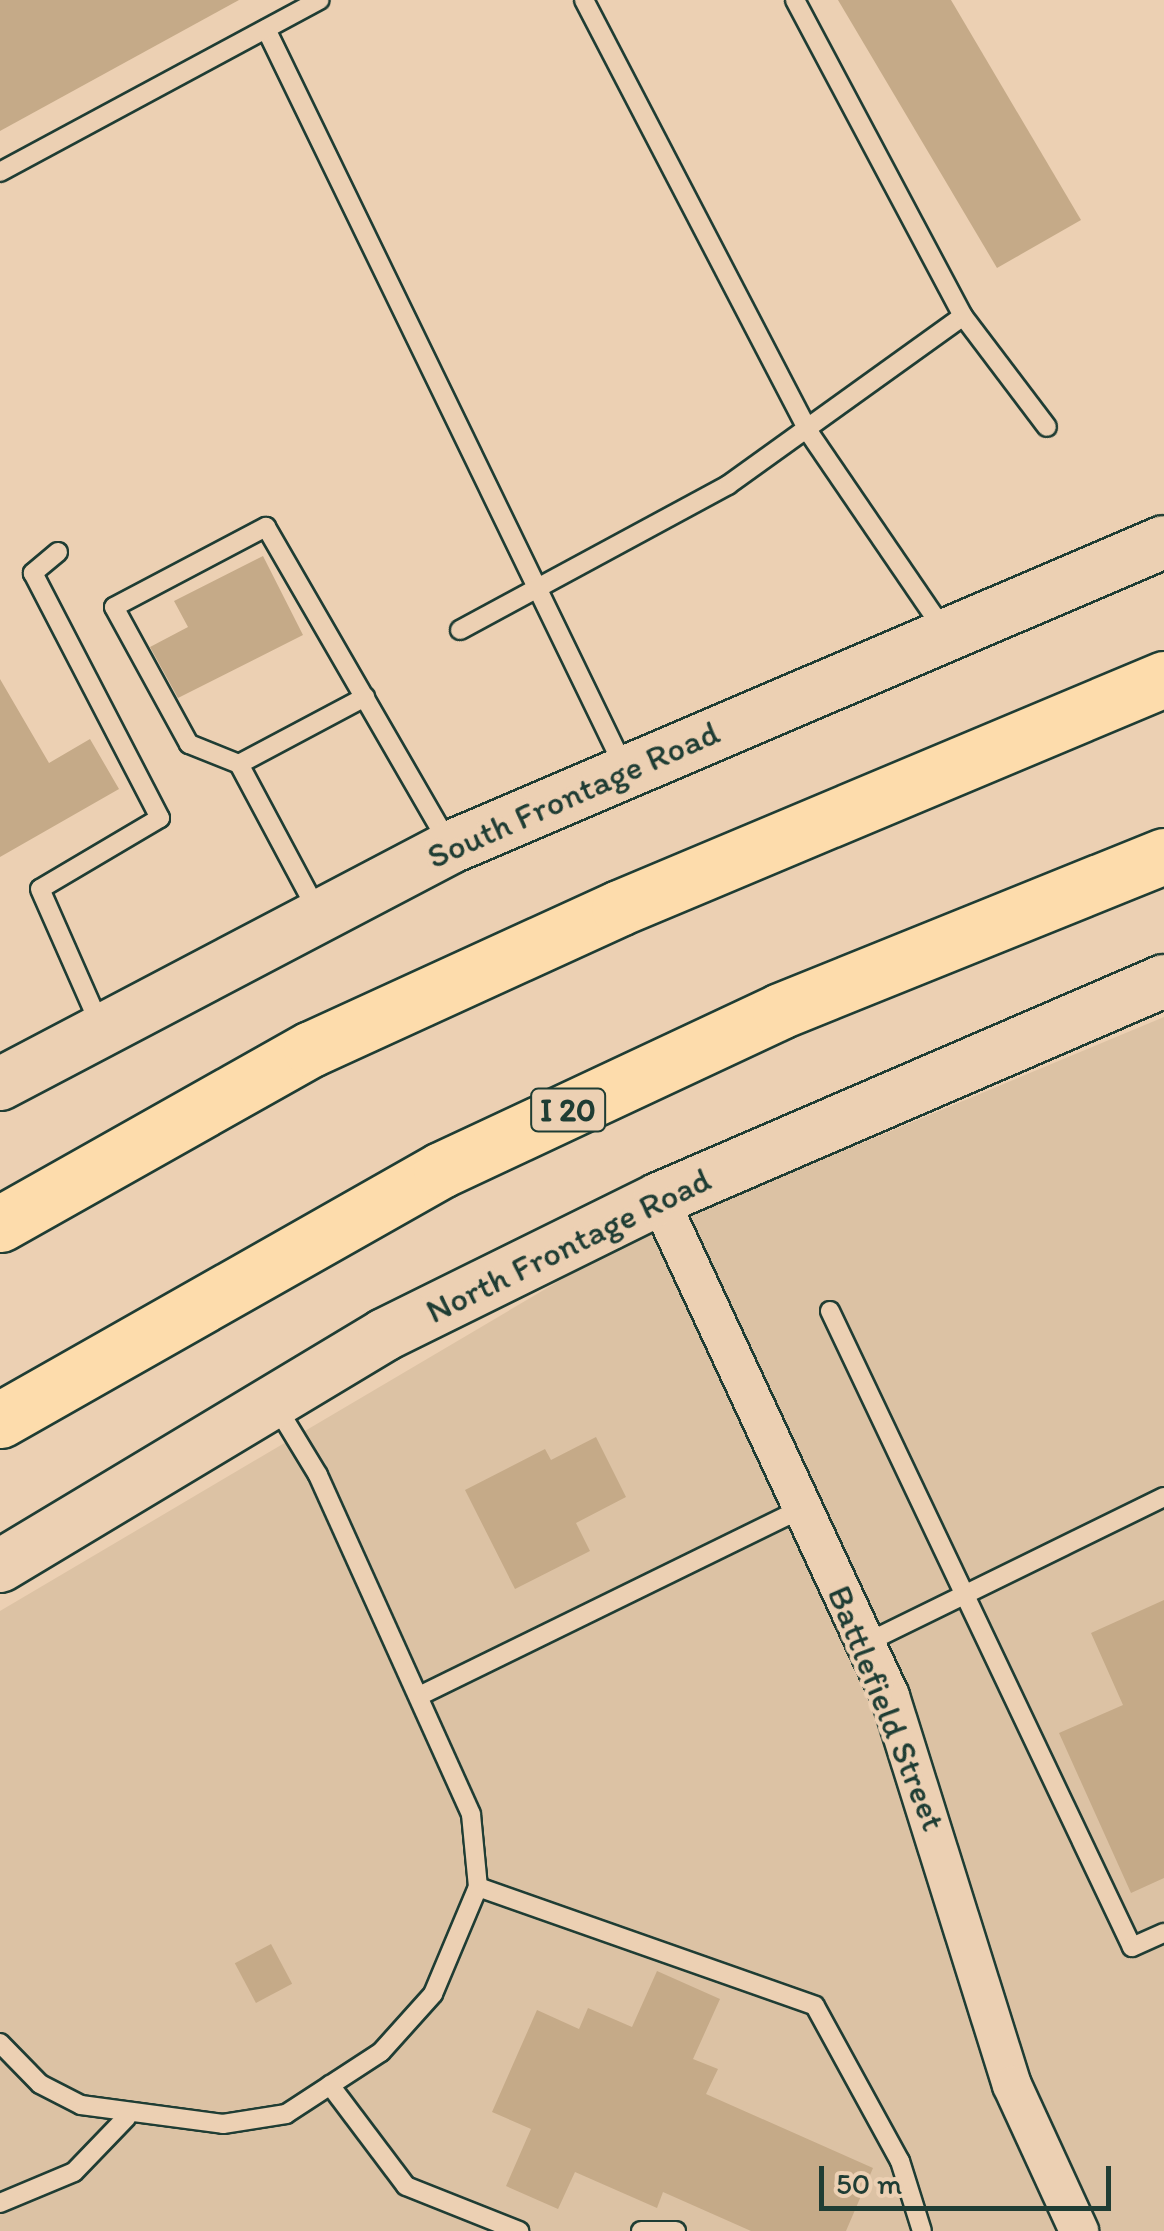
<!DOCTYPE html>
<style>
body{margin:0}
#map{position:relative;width:1164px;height:2231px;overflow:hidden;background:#ecd0b3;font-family:Itim,sans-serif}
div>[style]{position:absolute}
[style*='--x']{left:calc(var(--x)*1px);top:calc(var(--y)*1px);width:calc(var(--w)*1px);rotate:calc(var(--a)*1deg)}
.built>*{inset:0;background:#dcc2a4}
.building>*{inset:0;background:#c5aa88;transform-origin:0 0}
.roads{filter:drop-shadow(2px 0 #1f3d34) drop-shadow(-2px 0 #1f3d34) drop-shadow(0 2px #1f3d34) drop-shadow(0 -2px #1f3d34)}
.lane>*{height:18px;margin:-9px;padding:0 9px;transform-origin:9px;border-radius:9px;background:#ecd0b3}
.street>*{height:38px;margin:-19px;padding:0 19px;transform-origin:19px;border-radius:19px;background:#ecd0b3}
.secondary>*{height:52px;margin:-26px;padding:0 26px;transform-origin:26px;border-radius:26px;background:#ecd0b3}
.highway>*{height:55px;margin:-27.5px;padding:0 27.5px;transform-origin:27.5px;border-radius:27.5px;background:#fddcac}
span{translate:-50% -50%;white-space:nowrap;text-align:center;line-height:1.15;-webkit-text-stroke:9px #ecd0b3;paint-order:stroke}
.shield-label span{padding:2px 8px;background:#ecd0b3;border:2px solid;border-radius:8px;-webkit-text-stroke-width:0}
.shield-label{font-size:32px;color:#1f3d34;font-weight:700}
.street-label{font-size:35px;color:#1f3d34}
.scale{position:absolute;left:819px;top:2166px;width:292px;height:45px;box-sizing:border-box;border:5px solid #1f3d34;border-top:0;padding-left:12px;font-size:30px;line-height:35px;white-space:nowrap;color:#1f3d34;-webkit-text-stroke:8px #ecd0b3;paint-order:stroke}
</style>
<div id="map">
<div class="built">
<div style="clip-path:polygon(1164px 1017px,1164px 2231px,0 2231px,0 1611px,625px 1242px)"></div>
</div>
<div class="building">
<div style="clip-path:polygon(0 0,239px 0,0 131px)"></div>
<div style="clip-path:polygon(838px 0,951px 0,1081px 220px,997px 268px)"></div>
<div style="clip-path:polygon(263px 556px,303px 635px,178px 698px,150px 647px,188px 627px,174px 601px)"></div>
<div style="clip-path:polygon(0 679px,49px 763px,90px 739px,119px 789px,0 857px)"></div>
<div style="clip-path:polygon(596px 1437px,626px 1497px,576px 1523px,590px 1551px,515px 1589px,465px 1490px,545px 1449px,551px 1460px)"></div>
<div style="clip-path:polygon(1164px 1600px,1164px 1878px,1131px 1893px,1059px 1733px,1123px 1705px,1091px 1633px)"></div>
<div style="left:271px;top:1944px;width:45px;height:41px;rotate:62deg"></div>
<div style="clip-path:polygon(657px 1971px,720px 1999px,693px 2059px,718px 2069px,706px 2094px,873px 2168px,846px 2231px,751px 2231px,663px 2192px,657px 2208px,575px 2172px,558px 2209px,506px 2186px,531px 2129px,492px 2112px,537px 2010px,579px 2029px,588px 2008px,632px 2027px)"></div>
</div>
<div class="roads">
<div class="lane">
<div style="--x:584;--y:0;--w:489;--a:62.5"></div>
<div style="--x:810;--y:434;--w:236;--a:55.7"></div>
<div style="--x:266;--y:29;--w:822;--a:64.12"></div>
<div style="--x:0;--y:172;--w:363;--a:-28.3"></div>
<div style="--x:963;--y:316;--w:139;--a:52.9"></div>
<div style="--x:58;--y:552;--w:33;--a:140"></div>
<div style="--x:33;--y:573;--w:276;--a:62.6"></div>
<div style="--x:160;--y:818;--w:139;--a:149.4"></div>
<div style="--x:40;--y:889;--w:151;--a:66.2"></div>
<div style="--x:460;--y:630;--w:305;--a:-28.4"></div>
<div style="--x:728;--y:485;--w:289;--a:-35.7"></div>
<div style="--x:963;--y:316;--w:358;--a:-118"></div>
<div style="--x:239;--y:764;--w:143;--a:-28"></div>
<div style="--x:318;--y:912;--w:168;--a:-118.1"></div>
<div style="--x:239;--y:764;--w:54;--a:-158.2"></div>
<div style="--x:189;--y:744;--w:156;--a:-118.7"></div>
<div style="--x:114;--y:607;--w:172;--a:-27.8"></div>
<div style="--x:266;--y:527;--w:364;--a:60"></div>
<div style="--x:830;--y:1311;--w:704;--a:64.6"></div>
<div style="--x:1132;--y:1947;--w:35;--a:-24"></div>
<div style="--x:866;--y:1643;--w:332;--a:-26.1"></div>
<div style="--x:421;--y:1695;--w:425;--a:-26.1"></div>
<div style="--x:478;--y:1887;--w:357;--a:19.4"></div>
<div style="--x:815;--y:2006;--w:177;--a:61.3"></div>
<div style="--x:900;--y:2161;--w:73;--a:72.6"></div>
<div style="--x:0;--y:2043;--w:57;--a:45.7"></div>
<div style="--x:40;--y:2084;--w:46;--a:27.1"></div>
<div style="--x:81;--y:2105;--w:143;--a:7.6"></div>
<div style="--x:223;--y:2124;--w:64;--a:-9"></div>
<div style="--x:286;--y:2114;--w:113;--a:-33.1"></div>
<div style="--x:381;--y:2052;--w:78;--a:-48.1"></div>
<div style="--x:433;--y:1994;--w:116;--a:-67.2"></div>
<div style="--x:478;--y:1887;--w:73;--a:-95.5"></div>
<div style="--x:471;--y:1814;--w:372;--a:-114.3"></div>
<div style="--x:318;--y:1475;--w:81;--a:-121.3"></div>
<div style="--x:330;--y:2085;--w:126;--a:53"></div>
<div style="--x:406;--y:2186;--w:122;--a:21.7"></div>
<div style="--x:0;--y:2203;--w:80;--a:-22.7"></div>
<div style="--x:74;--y:2172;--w:76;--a:-46.1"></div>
<div style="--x:641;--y:2231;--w:35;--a:0"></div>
</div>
<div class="street">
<div style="--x:659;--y:1199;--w:548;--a:65.07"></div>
<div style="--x:890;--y:1696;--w:408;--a:72.6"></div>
<div style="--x:1012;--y:2085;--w:161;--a:65.3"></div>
</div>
<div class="secondary">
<div style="--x:0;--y:1084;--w:509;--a:-27.72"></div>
<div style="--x:451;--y:847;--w:775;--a:-23.16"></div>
<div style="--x:0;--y:1566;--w:448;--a:-31"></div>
<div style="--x:384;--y:1335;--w:307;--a:-26.3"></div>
<div style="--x:659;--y:1199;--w:550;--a:-23.35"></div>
</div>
<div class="highway">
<div style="--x:0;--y:1224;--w:357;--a:-29.4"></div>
<div style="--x:311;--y:1049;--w:339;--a:-24.6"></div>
<div style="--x:619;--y:908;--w:591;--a:-22.79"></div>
<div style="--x:0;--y:1420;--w:507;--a:-29.55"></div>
<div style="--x:441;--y:1170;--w:374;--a:-25.1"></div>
<div style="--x:780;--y:1011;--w:414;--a:-22"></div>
</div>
</div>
<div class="shield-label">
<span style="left:568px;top:1110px">I 20</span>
</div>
<div class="street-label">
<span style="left:573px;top:794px;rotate:-24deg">South Frontage Road</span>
<span style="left:568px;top:1245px;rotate:-26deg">North Frontage Road</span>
<span style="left:887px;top:1708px;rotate:68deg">Battlefield Street</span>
</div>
<div class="scale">50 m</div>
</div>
